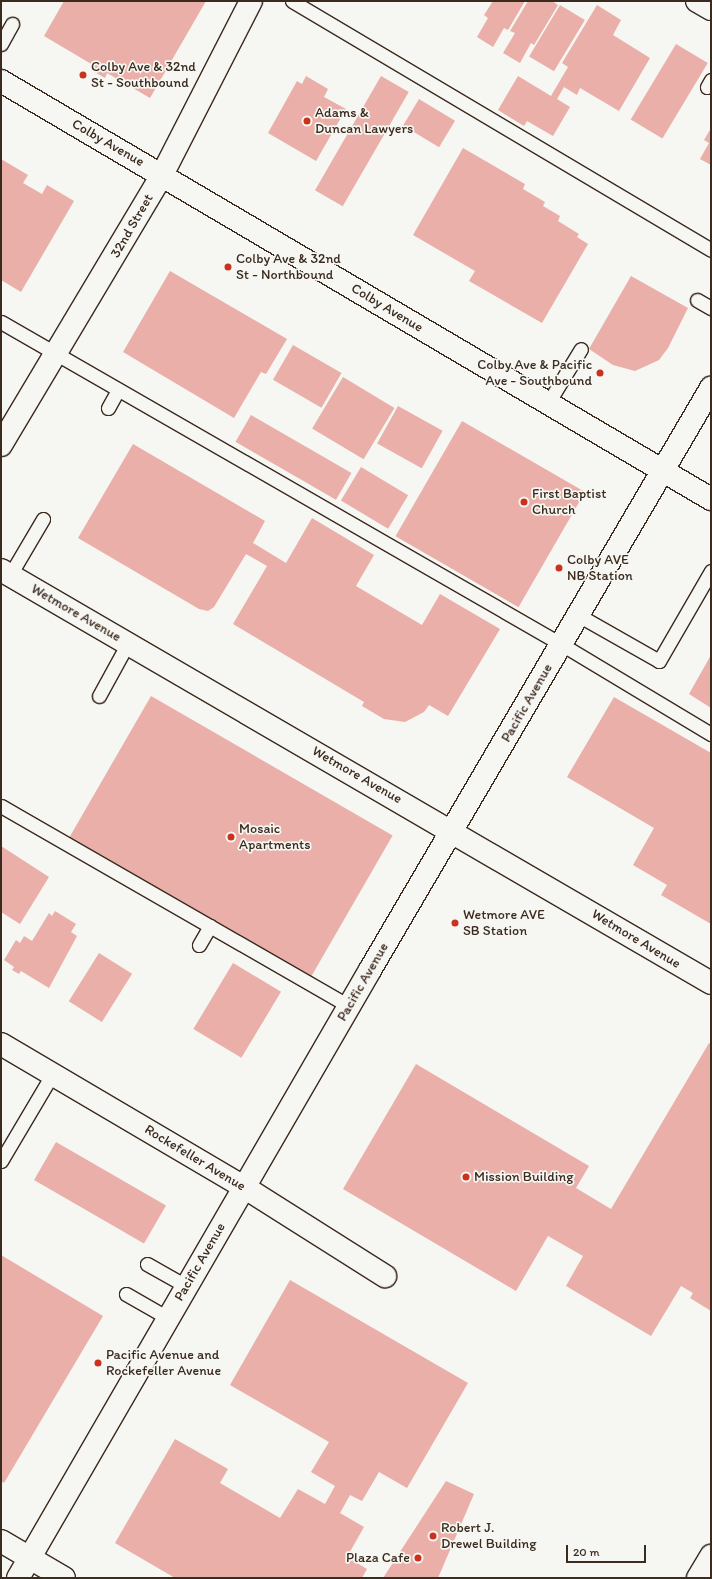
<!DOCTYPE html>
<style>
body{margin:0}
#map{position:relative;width:712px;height:1579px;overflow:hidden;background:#f6f6f2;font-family:Itim,sans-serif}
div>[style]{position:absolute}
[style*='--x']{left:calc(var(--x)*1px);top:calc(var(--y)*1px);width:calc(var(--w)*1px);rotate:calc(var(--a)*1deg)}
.building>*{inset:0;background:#eaafa8;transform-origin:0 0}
.roads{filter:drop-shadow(1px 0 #3b2a1e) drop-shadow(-1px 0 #3b2a1e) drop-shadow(0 1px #3b2a1e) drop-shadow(0 -1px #3b2a1e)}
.lane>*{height:13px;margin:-6.5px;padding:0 6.5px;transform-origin:6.5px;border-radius:6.5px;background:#f6f6f2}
.street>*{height:22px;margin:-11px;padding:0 11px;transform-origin:11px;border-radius:11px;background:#f6f6f2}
.secondary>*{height:22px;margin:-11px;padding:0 11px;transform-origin:11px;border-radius:11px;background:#f6f6f2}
.dots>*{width:11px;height:11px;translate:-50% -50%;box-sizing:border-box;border:2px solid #f6f6f2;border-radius:50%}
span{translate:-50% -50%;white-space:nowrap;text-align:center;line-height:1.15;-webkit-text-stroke:3.5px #f6f6f2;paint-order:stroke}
.poi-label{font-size:14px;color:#3b2a1e}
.left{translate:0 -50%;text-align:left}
.right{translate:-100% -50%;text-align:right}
.street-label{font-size:14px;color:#3b2a1e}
.frame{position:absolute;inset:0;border:2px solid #3b2a1e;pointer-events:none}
.scale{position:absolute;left:566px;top:1545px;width:80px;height:18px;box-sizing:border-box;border:2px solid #3b2a1e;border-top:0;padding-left:5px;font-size:12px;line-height:14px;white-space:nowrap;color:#3b2a1e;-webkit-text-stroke:3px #f6f6f2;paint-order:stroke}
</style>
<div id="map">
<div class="building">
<div style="clip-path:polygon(64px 1px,206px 1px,150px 98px,107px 73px,105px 78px,91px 70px,93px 65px,44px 36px)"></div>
<div style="clip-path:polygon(493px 1px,525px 1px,508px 30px,504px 28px,493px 47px,477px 37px,488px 18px,484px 15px)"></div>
<div style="clip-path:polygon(528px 1px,552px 1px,558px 5px,534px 45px,531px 43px,520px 63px,503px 53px,515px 33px,510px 31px)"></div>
<div style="left:560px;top:5px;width:29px;height:60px;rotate:31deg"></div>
<div style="clip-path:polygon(597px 5px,621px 20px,613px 35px,650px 58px,619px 111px,580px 88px,577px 95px,564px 87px,557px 99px,570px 107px,553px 136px,527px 121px,524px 126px,498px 110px,518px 76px,551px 96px,568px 67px,562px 63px)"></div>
<div style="left:676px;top:44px;width:37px;height:88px;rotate:31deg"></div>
<div style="clip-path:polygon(306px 76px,328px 89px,324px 97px,346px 109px,316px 161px,268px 133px,297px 81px,302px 84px)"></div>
<div style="left:381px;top:76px;width:32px;height:132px;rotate:30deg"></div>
<div style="left:419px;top:99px;width:42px;height:31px;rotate:31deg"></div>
<div style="clip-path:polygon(711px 128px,711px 165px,700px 159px,709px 143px,704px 140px)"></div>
<div style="clip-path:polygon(463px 148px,525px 184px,523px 189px,545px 202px,543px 206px,560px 216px,558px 221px,579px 234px,577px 237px,588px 244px,542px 323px,469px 281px,475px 271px,413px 235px)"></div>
<div style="clip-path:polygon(1px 159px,28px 175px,23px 183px,42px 194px,47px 185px,74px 201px,21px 292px,1px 280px)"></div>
<div style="clip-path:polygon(170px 271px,287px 339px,266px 374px,261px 372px,234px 418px,123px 352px)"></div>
<div style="clip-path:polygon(631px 276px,688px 308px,668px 348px,659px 360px,635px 371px,613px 365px,589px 349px)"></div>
<div style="left:293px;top:345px;width:56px;height:40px;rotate:30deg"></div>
<div style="left:343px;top:377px;width:60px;height:60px;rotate:31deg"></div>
<div style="left:398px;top:406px;width:51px;height:43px;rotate:29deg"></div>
<div style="left:251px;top:415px;width:116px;height:31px;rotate:30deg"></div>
<div style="left:462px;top:421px;width:142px;height:133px;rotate:30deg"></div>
<div style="clip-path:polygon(133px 444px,265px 521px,253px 543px,286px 563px,312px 518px,374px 555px,356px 586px,422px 625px,440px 594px,500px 629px,448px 716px,429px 705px,424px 712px,405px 722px,384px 719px,362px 706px,364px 702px,233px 624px,267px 566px,246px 554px,214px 607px,208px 611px,199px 609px,78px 538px)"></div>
<div style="left:361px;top:467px;width:55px;height:39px;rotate:31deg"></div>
<div style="clip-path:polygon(711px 655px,711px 708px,689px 694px)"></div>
<div style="left:151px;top:696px;width:279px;height:164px;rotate:30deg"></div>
<div style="clip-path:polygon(614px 697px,711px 753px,711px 924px,661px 895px,667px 885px,633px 865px,654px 828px,567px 777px)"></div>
<div style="clip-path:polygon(1px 846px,49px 877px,20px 924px,1px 912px)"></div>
<div style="clip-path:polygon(55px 911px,76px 924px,71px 932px,77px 936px,49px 988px,21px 971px,19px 974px,12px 970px,14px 967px,4px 960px,16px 940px,20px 943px,24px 936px,32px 941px,49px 913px,52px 916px)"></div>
<div style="left:99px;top:953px;width:39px;height:57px;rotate:32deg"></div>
<div style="left:233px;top:963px;width:56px;height:77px;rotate:31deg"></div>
<div style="clip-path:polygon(709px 1043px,711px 1044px,711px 1311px,690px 1298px,693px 1293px,681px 1286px,651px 1336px,566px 1286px,583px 1256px,548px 1236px,516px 1291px,343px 1189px,416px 1064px,589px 1166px,576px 1188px,611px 1209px)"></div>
<div style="left:56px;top:1142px;width:127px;height:44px;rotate:30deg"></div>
<div style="clip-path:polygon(1px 1255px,103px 1316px,4px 1483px,1px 1481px)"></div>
<div style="clip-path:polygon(290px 1280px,468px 1383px,407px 1488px,379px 1472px,362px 1501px,350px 1495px,340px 1513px,364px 1527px,347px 1557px,367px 1569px,362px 1578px,175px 1578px,115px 1543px,175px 1439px,228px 1469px,220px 1483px,280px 1518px,298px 1489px,325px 1504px,335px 1486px,311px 1472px,329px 1442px,230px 1385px)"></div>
<div style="clip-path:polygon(446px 1481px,474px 1494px,438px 1578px,383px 1578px)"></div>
</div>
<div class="roads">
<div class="lane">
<div style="--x:292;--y:1;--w:487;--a:30.7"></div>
<div style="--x:1;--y:44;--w:23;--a:-61"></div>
<div style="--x:707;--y:87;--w:8;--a:-60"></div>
<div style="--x:697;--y:300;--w:16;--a:30"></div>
<div style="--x:1;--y:322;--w:646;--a:29.9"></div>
<div style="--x:561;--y:644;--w:175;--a:31"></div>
<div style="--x:548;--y:403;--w:63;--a:-58.6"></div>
<div style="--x:108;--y:408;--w:21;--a:-61"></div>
<div style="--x:10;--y:575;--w:65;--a:-59.5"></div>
<div style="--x:578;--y:615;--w:93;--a:29.6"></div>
<div style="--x:659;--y:661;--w:104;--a:-60"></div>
<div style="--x:99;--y:696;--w:60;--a:-61.3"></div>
<div style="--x:1;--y:806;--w:401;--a:29.9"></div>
<div style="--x:199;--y:945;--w:22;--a:-60"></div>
<div style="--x:1;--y:1161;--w:102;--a:-59.4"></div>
<div style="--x:147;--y:1264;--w:45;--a:29.4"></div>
<div style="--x:126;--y:1294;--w:48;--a:29.7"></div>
</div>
<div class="street">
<div style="--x:1;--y:445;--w:314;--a:-59.2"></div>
<div style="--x:162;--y:175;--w:195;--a:-62.9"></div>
<div style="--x:1;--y:1044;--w:282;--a:30.5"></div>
<div style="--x:244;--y:1187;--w:167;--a:32.3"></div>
<div style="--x:1;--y:1541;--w:73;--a:30.4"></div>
</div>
<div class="secondary">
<div style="--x:697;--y:1;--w:16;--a:30"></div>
<div style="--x:1;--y:81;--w:824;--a:30.49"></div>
<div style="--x:1;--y:570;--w:821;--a:30.19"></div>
<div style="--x:18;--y:1578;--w:703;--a:-59.93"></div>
<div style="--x:370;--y:970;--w:675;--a:-59.63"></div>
<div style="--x:698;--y:1578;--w:26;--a:-59"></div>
</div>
</div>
<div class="dots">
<div style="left:83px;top:75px;background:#c8321e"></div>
<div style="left:307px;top:121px;background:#c8321e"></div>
<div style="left:228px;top:267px;background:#c8321e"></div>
<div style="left:600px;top:373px;background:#c8321e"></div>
<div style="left:524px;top:502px;background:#c8321e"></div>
<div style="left:559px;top:568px;background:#c8321e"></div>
<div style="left:231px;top:837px;background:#c8321e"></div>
<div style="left:455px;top:923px;background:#c8321e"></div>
<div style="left:466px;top:1177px;background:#c8321e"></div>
<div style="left:98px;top:1363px;background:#c8321e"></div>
<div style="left:433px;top:1536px;background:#c8321e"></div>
<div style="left:418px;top:1558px;background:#c8321e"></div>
</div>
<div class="poi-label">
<span class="left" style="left:91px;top:75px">Colby Ave &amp; 32nd<br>St - Southbound</span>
<span class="left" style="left:315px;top:121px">Adams &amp;<br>Duncan Lawyers</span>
<span class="left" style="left:236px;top:267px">Colby Ave &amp; 32nd<br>St - Northbound</span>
<span class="right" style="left:592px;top:373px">Colby Ave &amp; Pacific<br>Ave - Southbound</span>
<span class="left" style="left:532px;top:502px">First Baptist<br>Church</span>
<span class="left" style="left:567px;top:568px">Colby AVE<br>NB Station</span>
<span class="left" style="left:239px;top:837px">Mosaic<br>Apartments</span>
<span class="left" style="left:463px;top:923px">Wetmore AVE<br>SB Station</span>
<span class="left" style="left:474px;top:1177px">Mission Building</span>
<span class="left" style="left:106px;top:1363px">Pacific Avenue and<br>Rockefeller Avenue</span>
<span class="left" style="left:441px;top:1536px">Robert J.<br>Drewel Building</span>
<span class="right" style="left:410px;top:1558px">Plaza Cafe</span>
</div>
<div class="street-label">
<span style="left:108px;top:143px;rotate:30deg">Colby Avenue</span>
<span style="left:132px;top:226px;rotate:-60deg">32nd Street</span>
<span style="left:387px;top:308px;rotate:31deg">Colby Avenue</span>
<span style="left:76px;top:613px;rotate:30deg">Wetmore Avenue</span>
<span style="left:527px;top:703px;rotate:-60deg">Pacific Avenue</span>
<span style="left:357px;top:775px;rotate:30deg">Wetmore Avenue</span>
<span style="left:636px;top:939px;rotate:31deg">Wetmore Avenue</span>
<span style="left:363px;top:982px;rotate:-60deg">Pacific Avenue</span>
<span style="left:195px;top:1158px;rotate:31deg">Rockefeller Avenue</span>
<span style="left:200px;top:1262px;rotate:-60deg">Pacific Avenue</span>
</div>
<div class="frame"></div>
<div class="scale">20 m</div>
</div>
